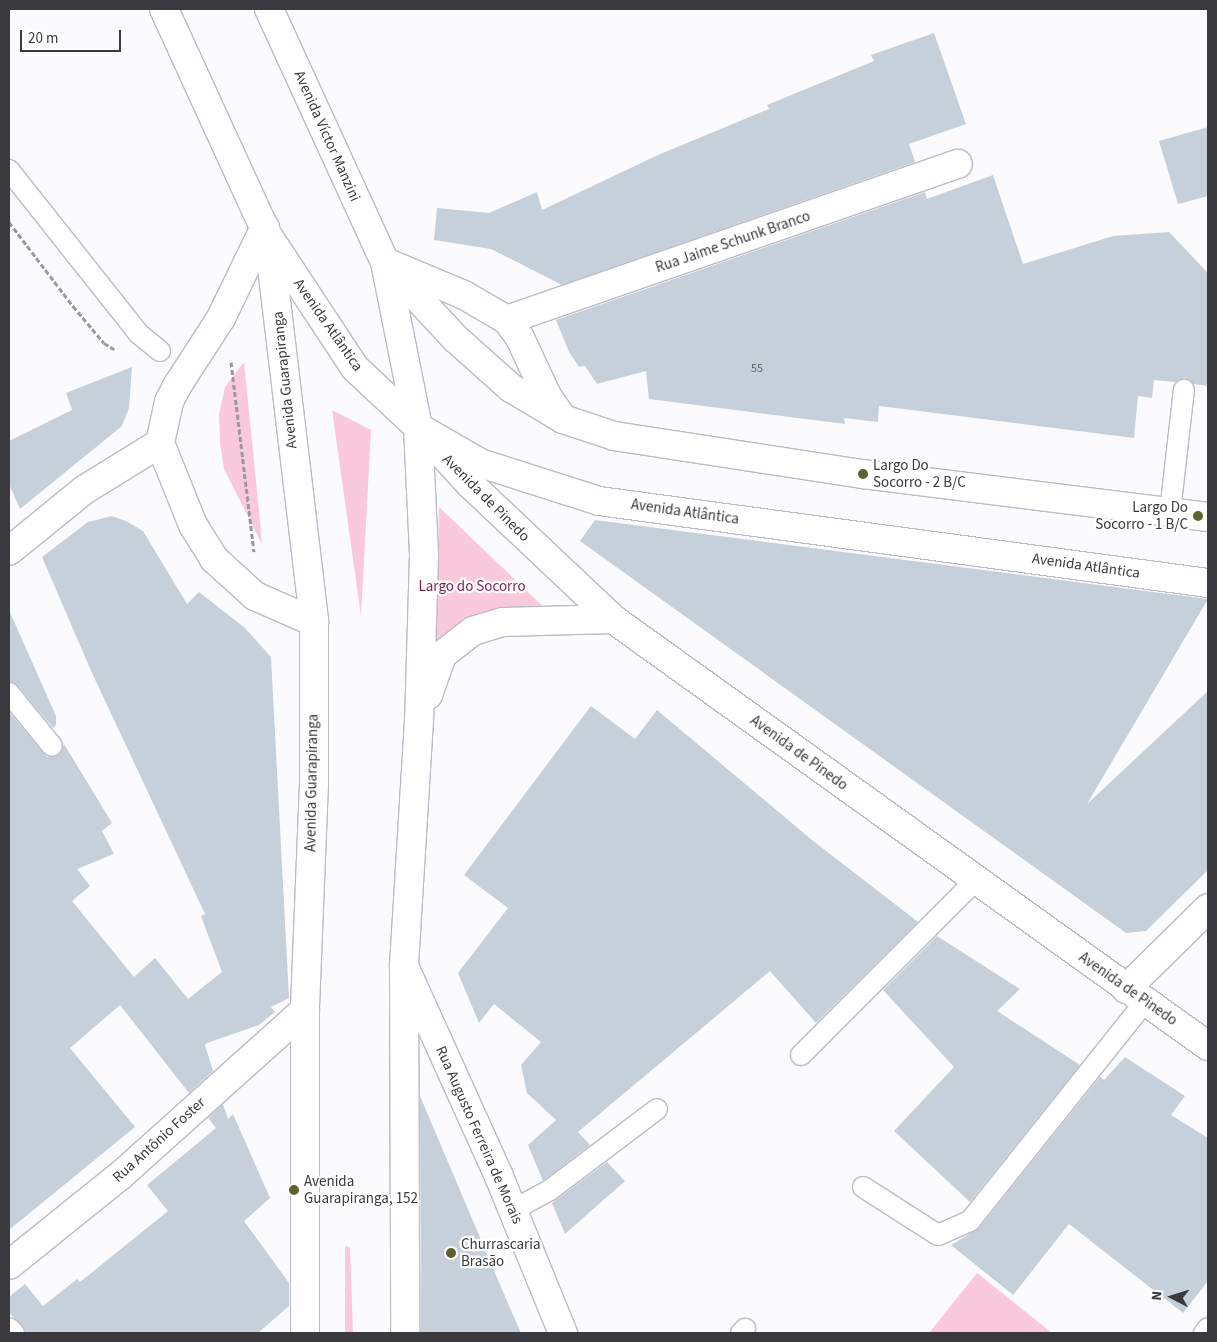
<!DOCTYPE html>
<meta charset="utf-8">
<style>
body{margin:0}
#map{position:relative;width:1217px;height:1342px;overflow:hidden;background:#fbfbfd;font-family:"Source Sans 3",sans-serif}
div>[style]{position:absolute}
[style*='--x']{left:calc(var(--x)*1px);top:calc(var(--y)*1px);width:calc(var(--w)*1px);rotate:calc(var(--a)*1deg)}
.green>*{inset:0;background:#fbc9dc}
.building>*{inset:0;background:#c6d0da}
.path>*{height:3px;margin-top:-1.5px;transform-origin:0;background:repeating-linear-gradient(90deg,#9a9a9d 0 5px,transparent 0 7.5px)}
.roads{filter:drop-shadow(1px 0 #babbc7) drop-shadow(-1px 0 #babbc7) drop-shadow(0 1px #babbc7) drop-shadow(0 -1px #babbc7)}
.service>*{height:20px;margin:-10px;padding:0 10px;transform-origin:10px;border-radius:10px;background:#fff}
.minor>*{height:28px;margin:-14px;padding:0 14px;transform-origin:14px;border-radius:14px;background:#fff}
.tertiary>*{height:28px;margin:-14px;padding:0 14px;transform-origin:14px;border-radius:14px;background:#fff}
.primary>*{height:28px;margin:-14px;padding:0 14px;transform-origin:14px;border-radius:14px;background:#fff}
.dots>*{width:14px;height:14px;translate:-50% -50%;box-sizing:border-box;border:2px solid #fff;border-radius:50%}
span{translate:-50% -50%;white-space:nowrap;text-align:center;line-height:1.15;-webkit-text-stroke:4.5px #fff;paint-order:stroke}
.number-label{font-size:12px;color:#5c5f65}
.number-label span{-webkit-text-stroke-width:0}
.street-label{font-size:15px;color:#39393e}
.poi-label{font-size:15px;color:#39393e}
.left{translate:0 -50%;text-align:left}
.right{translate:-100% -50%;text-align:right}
.park-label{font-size:15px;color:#7c1f4e}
.frame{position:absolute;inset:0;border:10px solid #39393e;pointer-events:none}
.north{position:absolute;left:1147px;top:1272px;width:50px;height:50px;-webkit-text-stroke:4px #fff;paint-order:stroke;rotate:275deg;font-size:14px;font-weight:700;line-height:20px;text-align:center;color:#39393e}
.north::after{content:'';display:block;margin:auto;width:18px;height:22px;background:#39393e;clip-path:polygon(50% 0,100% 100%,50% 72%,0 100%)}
.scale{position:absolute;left:20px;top:30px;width:101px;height:22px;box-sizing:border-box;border:2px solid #39393e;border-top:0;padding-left:6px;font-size:15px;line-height:18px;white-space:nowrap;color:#39393e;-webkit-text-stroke:4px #fff;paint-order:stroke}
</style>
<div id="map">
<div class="green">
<div style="clip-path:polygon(244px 362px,260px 521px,262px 544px,224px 469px,220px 443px,219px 414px,225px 387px)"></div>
<div style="clip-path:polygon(332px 410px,371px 430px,361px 616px)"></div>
<div style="clip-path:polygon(439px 507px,551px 614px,436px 654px)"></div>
<div style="clip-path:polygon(345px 1246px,350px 1247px,353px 1333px,345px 1333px)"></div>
<div style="clip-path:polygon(977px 1273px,1052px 1333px,929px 1333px)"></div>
</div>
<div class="building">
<div style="clip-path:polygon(934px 33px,966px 124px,909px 144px,915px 162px,562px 285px,491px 249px,434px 240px,437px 208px,489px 213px,537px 192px,542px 210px,658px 155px,769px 109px,767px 105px,874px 61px,871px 55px)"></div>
<div style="clip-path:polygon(1208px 127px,1208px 196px,1178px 204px,1159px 141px)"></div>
<div style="clip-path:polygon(993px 175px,1023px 264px,1113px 236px,1169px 232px,1208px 273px,1208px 386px,1194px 384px,1185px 378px,1175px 382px,1154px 380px,1152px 398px,1138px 396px,1134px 438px,879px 406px,878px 422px,844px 418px,845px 424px,649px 399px,646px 371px,597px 384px,585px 366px,579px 367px,569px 352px,556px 320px,925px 192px,927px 199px)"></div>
<div style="clip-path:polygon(132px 367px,129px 408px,122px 426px,20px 509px,9px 484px,9px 441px,72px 410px,66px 393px)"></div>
<div style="clip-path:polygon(112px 516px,128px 522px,143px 531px,187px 604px,199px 592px,245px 628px,271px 657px,289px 998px,271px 1007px,275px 1012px,259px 1025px,207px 1043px,205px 1045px,213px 1071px,189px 1093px,120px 1005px,70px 1048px,135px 1127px,9px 1230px,9px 712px,47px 757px,59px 755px,64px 744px,112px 823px,102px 831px,114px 854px,77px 869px,90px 886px,72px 901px,134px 977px,155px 958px,188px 999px,222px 972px,201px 916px,205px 914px,92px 673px,42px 557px,88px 522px)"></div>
<div style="clip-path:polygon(595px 520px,1208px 599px,1087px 804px,1208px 691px,1208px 870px,1146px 931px,1126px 933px,580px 541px)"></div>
<div style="clip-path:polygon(9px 610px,56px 716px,56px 725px,53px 728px,18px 686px,9px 681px)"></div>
<div style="clip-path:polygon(591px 706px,635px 739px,657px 710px,812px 840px,918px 922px,816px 1023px,770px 971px,578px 1132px,590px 1145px,543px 1181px,528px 1145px,556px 1120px,527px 1093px,521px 1065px,541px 1042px,494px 1004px,479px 1023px,458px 973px,508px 908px,464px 875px)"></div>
<div style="clip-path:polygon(937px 936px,1020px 989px,997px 1011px,1080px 1065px,970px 1202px,894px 1131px,954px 1067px,883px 990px)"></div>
<div style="clip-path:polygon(1125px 1057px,1185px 1096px,1171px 1115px,1208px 1138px,1208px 1281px,1183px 1313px,1069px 1224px,1013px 1295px,951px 1245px,979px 1228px,1100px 1077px,1104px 1080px)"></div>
<div style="clip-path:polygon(420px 1096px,504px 1294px,521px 1333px,421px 1333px)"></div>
<div style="clip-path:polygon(223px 1104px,228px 1119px,233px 1114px,270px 1198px,244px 1221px,289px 1283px,289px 1306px,258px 1333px,26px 1333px,22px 1325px,9px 1313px,9px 1297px,25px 1284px,43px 1306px,77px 1279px,80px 1282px,168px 1211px,147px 1185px,216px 1128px,208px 1118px)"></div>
<div style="clip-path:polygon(607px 1162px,625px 1181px,565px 1234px,552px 1203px)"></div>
</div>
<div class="path">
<div style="--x:9;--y:222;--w:106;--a:52.7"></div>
<div style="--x:73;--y:306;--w:48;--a:50"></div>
<div style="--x:104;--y:343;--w:12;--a:31"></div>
<div style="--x:231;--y:362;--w:191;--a:83.1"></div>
</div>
<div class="roads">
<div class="service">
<div style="--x:9;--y:170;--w:209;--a:51.6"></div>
<div style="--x:139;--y:334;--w:27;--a:39"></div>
<div style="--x:1170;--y:512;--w:123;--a:-83.5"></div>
<div style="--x:9;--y:693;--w:68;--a:50.9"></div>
<div style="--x:801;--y:1055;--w:247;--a:-45"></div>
<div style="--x:863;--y:1187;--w:89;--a:32.6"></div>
<div style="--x:938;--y:1235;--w:35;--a:-24"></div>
<div style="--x:970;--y:1221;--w:280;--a:-51.4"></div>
<div style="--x:513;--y:1210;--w:42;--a:-28.4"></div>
<div style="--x:550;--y:1190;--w:134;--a:-37.1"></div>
<div style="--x:9;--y:1328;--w:7;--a:45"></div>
<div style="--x:741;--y:1333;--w:6;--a:-45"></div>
<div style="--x:1204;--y:1333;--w:6;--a:-51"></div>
</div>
<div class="minor">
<div style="--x:265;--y:227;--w:101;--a:115.8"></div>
<div style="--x:221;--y:318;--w:81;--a:122.9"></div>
<div style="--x:177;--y:386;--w:18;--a:117"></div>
<div style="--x:169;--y:402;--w:42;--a:102.4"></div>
<div style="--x:160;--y:443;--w:88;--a:68.1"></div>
<div style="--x:193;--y:525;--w:40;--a:58"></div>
<div style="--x:214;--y:559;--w:55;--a:42.1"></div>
<div style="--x:255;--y:596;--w:64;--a:23.8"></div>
<div style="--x:385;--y:262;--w:86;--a:22.7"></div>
<div style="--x:464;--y:295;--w:50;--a:30.2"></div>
<div style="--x:507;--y:320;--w:22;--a:54"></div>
<div style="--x:520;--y:338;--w:64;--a:65"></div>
<div style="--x:547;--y:396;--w:28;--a:55"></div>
<div style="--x:507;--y:320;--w:477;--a:-19.1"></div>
<div style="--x:9;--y:551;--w:97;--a:-39.1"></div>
<div style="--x:84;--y:490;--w:89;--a:-31.7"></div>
<div style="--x:404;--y:966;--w:228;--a:65.7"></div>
<div style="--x:498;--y:1174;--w:172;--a:67.8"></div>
<div style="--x:1126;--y:989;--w:115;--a:-44.6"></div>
<div style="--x:9;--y:1265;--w:144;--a:-38.8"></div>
<div style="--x:121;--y:1175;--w:247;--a:-41.9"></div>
</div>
<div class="tertiary">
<div style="--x:424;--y:434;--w:69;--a:47.3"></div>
<div style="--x:471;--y:485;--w:195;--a:43.3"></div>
<div style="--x:613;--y:619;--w:732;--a:35.67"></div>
</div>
<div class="primary">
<div style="--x:164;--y:9;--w:250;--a:65.4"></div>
<div style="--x:268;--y:236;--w:158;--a:56.6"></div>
<div style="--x:355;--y:368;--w:86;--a:43.1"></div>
<div style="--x:418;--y:427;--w:72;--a:30.1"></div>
<div style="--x:480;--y:463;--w:125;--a:17.7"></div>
<div style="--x:599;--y:501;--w:614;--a:7.67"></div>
<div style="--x:269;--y:9;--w:278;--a:65.4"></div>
<div style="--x:385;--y:262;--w:168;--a:78.7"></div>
<div style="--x:418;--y:427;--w:128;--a:87.3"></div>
<div style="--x:424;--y:555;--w:165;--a:91.7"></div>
<div style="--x:419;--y:720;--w:246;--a:93.5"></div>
<div style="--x:404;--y:966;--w:367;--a:89.8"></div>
<div style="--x:269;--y:242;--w:383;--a:83.2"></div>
<div style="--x:314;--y:622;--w:161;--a:90"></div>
<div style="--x:314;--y:783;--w:227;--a:92.3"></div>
<div style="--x:305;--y:1010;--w:323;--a:90"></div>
<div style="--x:386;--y:264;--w:103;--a:47"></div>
<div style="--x:456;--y:339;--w:74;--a:41.7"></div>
<div style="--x:511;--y:388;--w:61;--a:30.8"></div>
<div style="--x:563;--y:419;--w:54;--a:18.4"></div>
<div style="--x:614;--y:436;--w:252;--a:8.7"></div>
<div style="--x:863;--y:474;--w:348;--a:7.1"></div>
<div style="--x:428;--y:695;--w:42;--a:-70.7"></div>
<div style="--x:442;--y:655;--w:39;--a:-38"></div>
<div style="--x:473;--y:631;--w:31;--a:-17"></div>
<div style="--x:503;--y:622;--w:110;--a:-1.6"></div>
</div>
</div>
<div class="dots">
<div style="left:863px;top:474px;background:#5f612e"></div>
<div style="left:1198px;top:516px;background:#5f612e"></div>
<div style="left:294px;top:1190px;background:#5f612e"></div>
<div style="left:451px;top:1253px;background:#5f612e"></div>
</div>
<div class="number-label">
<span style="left:757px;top:369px">55</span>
</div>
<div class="street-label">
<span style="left:327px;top:136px;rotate:66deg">Avenida Víctor Manzini</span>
<span style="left:733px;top:242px;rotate:-19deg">Rua Jaime Schunk Branco</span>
<span style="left:328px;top:325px;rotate:55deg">Avenida Atlântica</span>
<span style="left:285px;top:380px;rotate:-96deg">Avenida Guarapiranga</span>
<span style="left:486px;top:498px;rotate:45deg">Avenida de Pinedo</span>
<span style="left:685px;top:512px;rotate:8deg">Avenida Atlântica</span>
<span style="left:1086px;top:566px;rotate:8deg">Avenida Atlântica</span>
<span style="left:799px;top:753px;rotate:36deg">Avenida de Pinedo</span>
<span style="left:312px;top:783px;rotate:-89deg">Avenida Guarapiranga</span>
<span style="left:1128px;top:989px;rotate:35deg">Avenida de Pinedo</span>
<span style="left:479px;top:1135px;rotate:66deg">Rua Augusto Ferreira de Morais</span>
<span style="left:159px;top:1140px;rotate:-42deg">Rua Antônio Foster</span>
</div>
<div class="poi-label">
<span class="left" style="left:873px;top:474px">Largo Do<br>Socorro - 2 B/C</span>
<span class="right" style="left:1188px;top:516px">Largo Do<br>Socorro - 1 B/C</span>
<span class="left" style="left:304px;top:1190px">Avenida<br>Guarapiranga, 152</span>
<span class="left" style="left:461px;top:1253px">Churrascaria<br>Brasão</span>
</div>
<div class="park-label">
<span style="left:472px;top:587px">Largo do Socorro</span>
</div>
<div class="frame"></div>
<div class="north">N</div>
<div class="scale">20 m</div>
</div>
